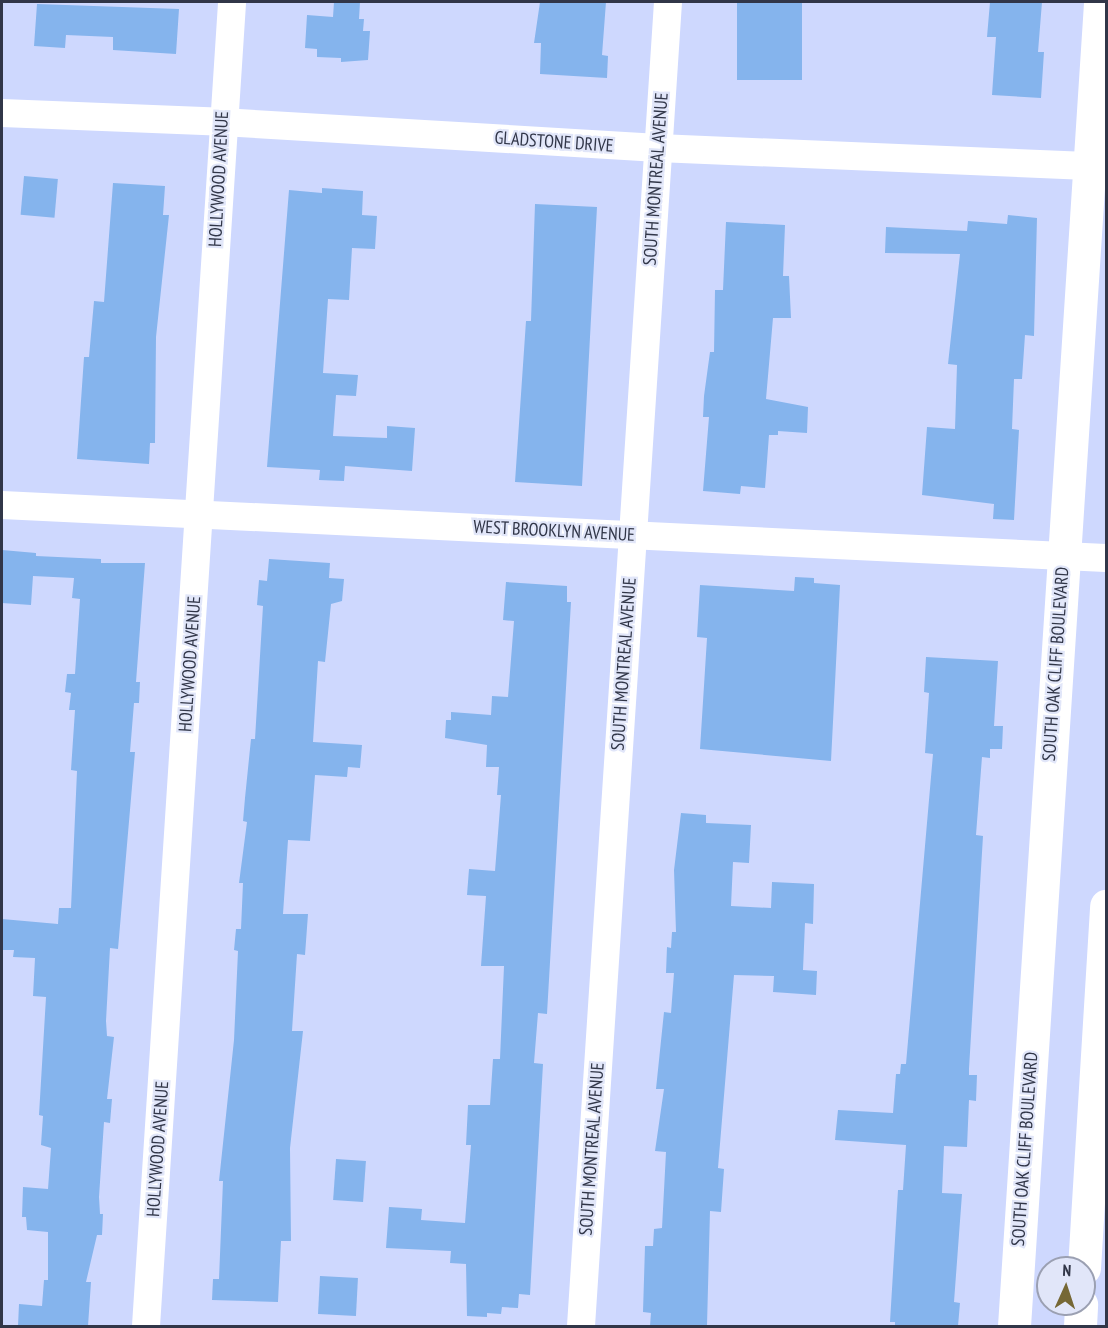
<!DOCTYPE html>
<style>
body{margin:0}
#map{position:relative;width:1108px;height:1328px;overflow:hidden;background:#ced8fe;font-family:"PT Sans Narrow",sans-serif}
div>[style]{position:absolute}
[style*='--x']{left:calc(var(--x)*1px);top:calc(var(--y)*1px);width:calc(var(--w)*1px);rotate:calc(var(--a)*1deg)}
.building>*{inset:0;background:#85b4ed;transform-origin:0 0}
.minor>*{height:28px;margin:-14px;padding:0 14px;transform-origin:14px;border-radius:14px;background:#fff}
.tertiary>*{height:33px;margin:-16.5px;padding:0 16.5px;transform-origin:16.5px;border-radius:16.5px;background:#fff}
span{translate:-50% -50%;white-space:nowrap;text-align:center;line-height:1.15;-webkit-text-stroke:4.5px #e1e6f9;paint-order:stroke}
.street-label{font-size:18px;color:#313648}
.frame{position:absolute;inset:0;border:3px solid #313648;pointer-events:none}
.north{position:absolute;left:1036px;top:1256px;width:60px;height:60px;box-sizing:border-box;background:#e1e6f9;border:2px solid #9ba0b2;border-radius:50%;rotate:3deg;font-size:16px;font-weight:700;line-height:24px;text-align:center;color:#313648}
.north::after{content:'';display:block;margin:auto;width:21px;height:27px;background:#766835;clip-path:polygon(50% 0,100% 100%,50% 72%,0 100%)}
</style>
<div id="map">
<div class="building">
<div style="clip-path:polygon(334px 2px,360px 2px,359px 19px,364px 19px,363px 31px,370px 31px,368px 60px,341px 62px,341px 58px,317px 57px,317px 49px,305px 48px,307px 15px,333px 17px)"></div>
<div style="clip-path:polygon(540px 2px,606px 2px,602px 55px,608px 56px,607px 78px,540px 74px,541px 43px,534px 43px)"></div>
<div style="left:737px;top:2px;width:65px;height:78px"></div>
<div style="clip-path:polygon(990px 2px,1042px 2px,1038px 52px,1044px 52px,1041px 98px,992px 95px,996px 37px,987px 37px)"></div>
<div style="clip-path:polygon(37px 4px,179px 9px,176px 54px,113px 50px,113px 37px,66px 35px,65px 48px,34px 46px)"></div>
<div style="left:24px;top:176px;width:34px;height:39px;rotate:5deg"></div>
<div style="clip-path:polygon(113px 183px,165px 186px,163px 215px,169px 215px,156px 337px,155px 443px,150px 443px,149px 464px,77px 459px,84px 357px,89px 357px,94px 301px,104px 302px)"></div>
<div style="clip-path:polygon(322px 188px,363px 191px,362px 215px,377px 216px,375px 249px,352px 248px,349px 300px,328px 299px,323px 373px,358px 375px,356px 396px,336px 395px,333px 436px,387px 438px,387px 426px,415px 428px,412px 471px,345px 466px,344px 481px,319px 480px,320px 470px,267px 467px,289px 190px,322px 193px)"></div>
<div style="clip-path:polygon(535px 204px,597px 207px,582px 486px,515px 482px,526px 321px,531px 321px)"></div>
<div style="clip-path:polygon(1008px 215px,1037px 218px,1034px 336px,1025px 335px,1022px 379px,1014px 379px,1012px 429px,1019px 430px,1014px 520px,993px 519px,994px 504px,922px 495px,927px 427px,955px 429px,957px 365px,948px 364px,960px 254px,885px 253px,886px 227px,967px 231px,968px 221px,1007px 224px)"></div>
<div style="clip-path:polygon(726px 222px,785px 225px,783px 276px,789px 276px,791px 318px,773px 318px,766px 399px,808px 407px,807px 433px,778px 431px,778px 435px,769px 435px,765px 488px,741px 486px,740px 494px,703px 491px,709px 417px,703px 417px,704px 396px,710px 352px,714px 352px,715px 290px,723px 290px)"></div>
<div style="clip-path:polygon(2px 550px,36px 553px,36px 556px,101px 559px,101px 563px,145px 563px,136px 682px,140px 682px,139px 703px,134px 703px,130px 752px,135px 752px,118px 949px,110px 948px,106px 1021px,107px 1036px,114px 1037px,107px 1099px,112px 1099px,110px 1123px,104px 1122px,99px 1197px,100px 1214px,103px 1214px,102px 1235px,97px 1235px,86px 1282px,91px 1282px,88px 1326px,18px 1326px,19px 1304px,42px 1306px,44px 1280px,48px 1280px,48px 1232px,27px 1230px,26px 1217px,22px 1217px,23px 1187px,48px 1189px,51px 1148px,41px 1145px,43px 1116px,39px 1115px,46px 997px,33px 996px,35px 958px,13px 957px,14px 950px,2px 950px,2px 919px,58px 924px,59px 908px,71px 908px,77px 771px,71px 770px,75px 710px,69px 710px,71px 693px,65px 692px,67px 674px,75px 674px,80px 599px,72px 598px,74px 578px,33px 576px,31px 605px,2px 603px)"></div>
<div style="clip-path:polygon(269px 559px,330px 563px,329px 578px,344px 579px,342px 601px,331px 604px,325px 662px,318px 661px,313px 742px,362px 745px,360px 768px,348px 767px,347px 777px,315px 775px,310px 841px,288px 840px,283px 914px,308px 914px,305px 955px,297px 954px,292px 1031px,303px 1031px,290px 1148px,291px 1241px,281px 1241px,278px 1302px,212px 1300px,213px 1279px,219px 1279px,223px 1181px,219px 1181px,234px 1040px,238px 951px,234px 950px,236px 929px,241px 929px,243px 883px,239px 883px,247px 822px,243px 821px,245px 798px,251px 739px,255px 739px,263px 606px,257px 605px,259px 580px,267px 581px)"></div>
<div style="clip-path:polygon(795px 577px,814px 578px,814px 583px,840px 585px,831px 761px,700px 749px,707px 638px,697px 637px,700px 585px,794px 591px)"></div>
<div style="clip-path:polygon(506px 582px,567px 586px,567px 602px,571px 602px,547px 1014px,538px 1013px,534px 1063px,543px 1064px,530px 1295px,519px 1294px,518px 1308px,502px 1307px,501px 1314px,487px 1313px,487px 1317px,467px 1316px,466px 1264px,450px 1263px,451px 1251px,386px 1248px,389px 1207px,422px 1209px,421px 1220px,465px 1223px,471px 1145px,466px 1145px,468px 1105px,490px 1105px,493px 1059px,500px 1059px,504px 966px,481px 966px,486px 896px,467px 895px,469px 869px,495px 871px,501px 795px,497px 795px,499px 767px,486px 767px,487px 745px,445px 738px,446px 720px,451px 720px,451px 712px,491px 715px,492px 696px,508px 697px,514px 621px,503px 620px)"></div>
<div style="clip-path:polygon(926px 657px,998px 661px,994px 726px,1003px 726px,1002px 749px,990px 749px,990px 758px,982px 757px,976px 835px,983px 836px,969px 1069px,969px 1075px,977px 1075px,976px 1101px,969px 1100px,967px 1147px,944px 1146px,942px 1193px,962px 1194px,954px 1302px,960px 1303px,958px 1326px,895px 1326px,895px 1322px,890px 1322px,898px 1190px,903px 1190px,906px 1145px,835px 1140px,838px 1110px,893px 1113px,896px 1074px,900px 1074px,901px 1064px,906px 1064px,933px 754px,925px 753px,929px 693px,924px 692px)"></div>
<div style="clip-path:polygon(681px 813px,706px 815px,706px 823px,751px 825px,749px 863px,733px 862px,731px 906px,771px 908px,772px 882px,814px 884px,813px 924px,805px 923px,803px 970px,817px 971px,816px 995px,773px 992px,774px 976px,734px 975px,718px 1168px,724px 1169px,721px 1212px,710px 1211px,707px 1326px,650px 1326px,651px 1313px,643px 1312px,645px 1246px,653px 1246px,654px 1229px,662px 1228px,666px 1152px,655px 1151px,664px 1089px,656px 1089px,664px 1012px,671px 1013px,674px 973px,666px 973px,667px 947px,671px 948px,672px 932px,676px 932px,674px 870px)"></div>
<div style="left:336px;top:1159px;width:30px;height:41px;rotate:4deg"></div>
<div style="left:320px;top:1276px;width:38px;height:38px;rotate:3deg"></div>
</div>
<div class="minor">
<div style="--x:2;--y:113;--w:220;--a:2.3"></div>
<div style="--x:222;--y:122;--w:437;--a:3.4"></div>
<div style="--x:658;--y:148;--w:448;--a:2.4"></div>
<div style="--x:2;--y:505;--w:1105;--a:2.75"></div>
<div style="--x:146;--y:1326;--w:1327;--a:-86.28"></div>
<div style="--x:581;--y:1326;--w:1327;--a:-86.24"></div>
</div>
<div class="tertiary">
<div style="--x:1084;--y:1268;--w:363;--a:-86.5"></div>
<div style="--x:1014;--y:1326;--w:1327;--a:-86.28"></div>
<div style="--x:1080;--y:1326;--w:22;--a:-87"></div>
</div>
<div class="street-label">
<span style="left:554px;top:142px;rotate:4deg">GLADSTONE DRIVE</span>
<span style="left:219px;top:179px;rotate:-87deg">HOLLYWOOD AVENUE</span>
<span style="left:656px;top:179px;rotate:-86deg">SOUTH MONTREAL AVENUE</span>
<span style="left:554px;top:531px;rotate:3deg">WEST BROOKLYN AVENUE</span>
<span style="left:190px;top:664px;rotate:-86deg">HOLLYWOOD AVENUE</span>
<span style="left:624px;top:664px;rotate:-86deg">SOUTH MONTREAL AVENUE</span>
<span style="left:1056px;top:664px;rotate:-86deg">SOUTH OAK CLIFF BOULEVARD</span>
<span style="left:158px;top:1149px;rotate:-86deg">HOLLYWOOD AVENUE</span>
<span style="left:592px;top:1149px;rotate:-86deg">SOUTH MONTREAL AVENUE</span>
<span style="left:1025px;top:1149px;rotate:-86deg">SOUTH OAK CLIFF BOULEVARD</span>
</div>
<div class="frame"></div>
<div class="north">N</div>
</div>
